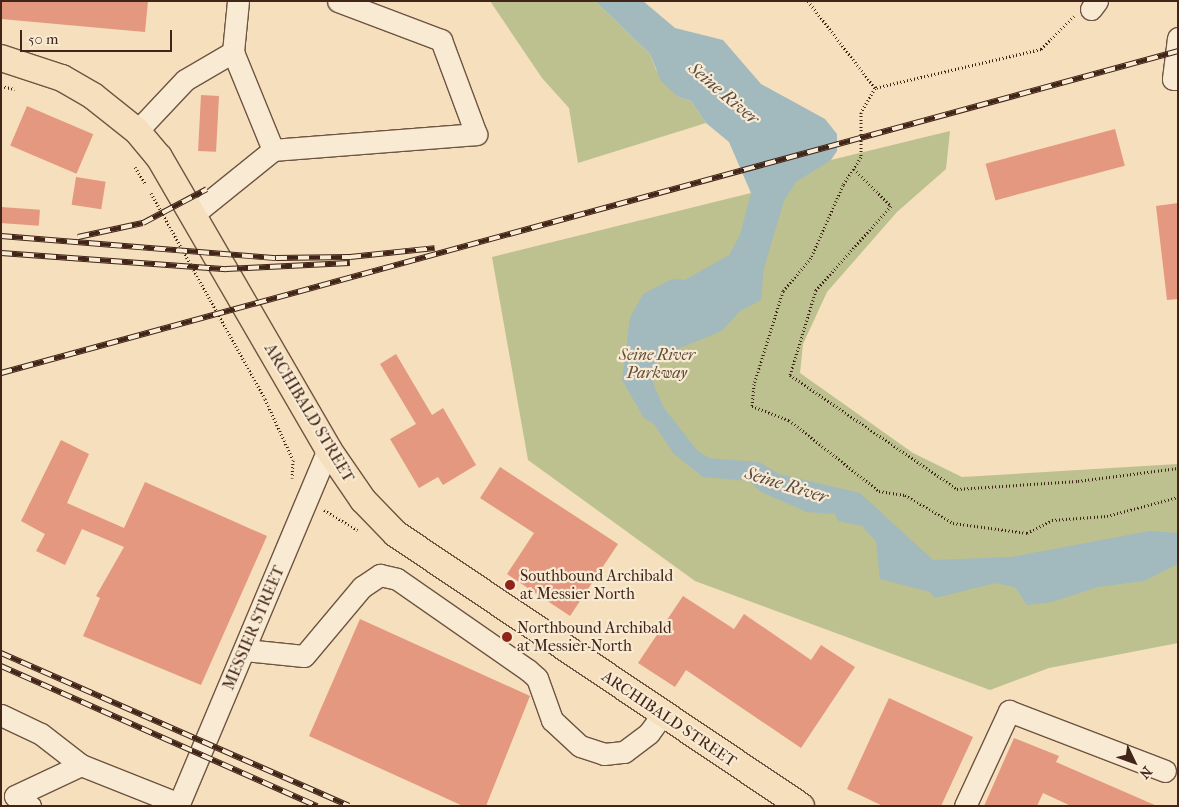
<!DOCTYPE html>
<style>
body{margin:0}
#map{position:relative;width:1179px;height:807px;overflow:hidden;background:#f5dfbc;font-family:"IM FELL French Canon",serif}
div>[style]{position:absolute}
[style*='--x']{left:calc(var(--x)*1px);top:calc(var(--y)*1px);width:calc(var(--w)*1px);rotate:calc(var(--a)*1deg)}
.green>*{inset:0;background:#bdc18f}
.water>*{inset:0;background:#a2b9bd}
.building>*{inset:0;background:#e49880;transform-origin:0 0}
.path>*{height:3px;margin-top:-1.5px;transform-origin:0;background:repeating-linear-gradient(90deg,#422519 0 1px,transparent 0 3.5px)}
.roads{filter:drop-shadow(1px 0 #6f5442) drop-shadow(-1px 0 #6f5442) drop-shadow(0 1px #6f5442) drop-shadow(0 -1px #6f5442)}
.minor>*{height:21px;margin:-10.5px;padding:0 10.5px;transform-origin:10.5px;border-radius:10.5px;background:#f8ead3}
.major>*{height:26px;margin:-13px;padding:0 13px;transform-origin:13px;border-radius:13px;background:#f5dfbc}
.rail>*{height:5.5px;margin-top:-2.75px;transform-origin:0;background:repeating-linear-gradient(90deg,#f8ead3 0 11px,#422519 0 22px);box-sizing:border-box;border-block:1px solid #422519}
.dots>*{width:14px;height:14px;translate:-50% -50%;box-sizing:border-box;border:2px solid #f8ead3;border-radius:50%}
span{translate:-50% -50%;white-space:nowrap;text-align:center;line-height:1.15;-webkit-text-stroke:4.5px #f8ead3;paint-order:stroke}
.park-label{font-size:16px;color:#614c36;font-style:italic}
.street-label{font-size:16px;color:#422519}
.poi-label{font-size:16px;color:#422519}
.left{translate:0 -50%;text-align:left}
.water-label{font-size:18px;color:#5a4a42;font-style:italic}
.frame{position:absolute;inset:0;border:2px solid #422519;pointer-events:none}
.north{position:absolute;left:1109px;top:737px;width:50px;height:50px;-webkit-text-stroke:4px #f8ead3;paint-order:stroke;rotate:132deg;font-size:14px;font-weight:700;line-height:20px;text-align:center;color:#422519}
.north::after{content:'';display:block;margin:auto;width:18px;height:22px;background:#422519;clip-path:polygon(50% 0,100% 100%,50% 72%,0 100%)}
.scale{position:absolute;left:20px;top:30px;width:152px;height:22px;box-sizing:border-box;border:2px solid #422519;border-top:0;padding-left:6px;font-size:15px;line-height:18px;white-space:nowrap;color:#422519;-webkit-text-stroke:4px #f8ead3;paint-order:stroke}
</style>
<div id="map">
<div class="green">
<div style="clip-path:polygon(490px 1px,595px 1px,650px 54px,656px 70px,678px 97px,691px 101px,706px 123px,578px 163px,569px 108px,542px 78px)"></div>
<div style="clip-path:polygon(950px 131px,946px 169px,897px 212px,827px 292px,803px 344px,800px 373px,913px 453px,962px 477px,1178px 464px,1178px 643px,1049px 668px,990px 690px,695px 581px,528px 460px,492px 257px,751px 193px,831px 160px)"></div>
</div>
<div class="water">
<div style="clip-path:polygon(595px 1px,643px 1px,675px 28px,723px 40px,761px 84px,825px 119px,837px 134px,837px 151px,831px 160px,796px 182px,784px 201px,764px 268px,761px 300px,740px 311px,722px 331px,665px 354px,656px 370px,653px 383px,664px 408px,697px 450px,709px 458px,759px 462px,779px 474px,860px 493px,933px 560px,1011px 557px,1150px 531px,1178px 533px,1178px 564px,1144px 581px,1098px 587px,1052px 602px,1027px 605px,1015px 587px,995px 583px,935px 598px,930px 592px,880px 579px,876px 541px,862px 526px,838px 521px,835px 514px,807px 512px,761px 492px,749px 481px,703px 477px,674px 454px,654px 424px,644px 418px,622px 380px,630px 318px,643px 294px,672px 279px,685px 280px,729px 255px,740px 235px,751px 193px,729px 142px,706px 123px,691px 101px,678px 97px,661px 81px,650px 54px)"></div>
</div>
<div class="building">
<div style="clip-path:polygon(1px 1px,148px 1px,145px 32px,1px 19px)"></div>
<div style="left:201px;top:95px;width:18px;height:56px;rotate:3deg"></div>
<div style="left:27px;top:106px;width:72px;height:43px;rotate:23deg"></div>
<div style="left:1115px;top:129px;width:38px;height:134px;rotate:75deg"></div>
<div style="left:76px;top:177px;width:30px;height:28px;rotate:9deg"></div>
<div style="clip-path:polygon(1178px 203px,1178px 299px,1167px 300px,1156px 206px)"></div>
<div style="left:1px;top:207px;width:39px;height:16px;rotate:4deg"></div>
<div style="clip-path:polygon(396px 354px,432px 415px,443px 408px,476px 465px,443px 485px,438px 477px,419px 488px,390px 439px,416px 424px,380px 364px)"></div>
<div style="clip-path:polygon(61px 440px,89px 454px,67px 503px,124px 528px,145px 482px,267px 536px,201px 685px,83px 636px,100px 598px,96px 596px,124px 547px,82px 529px,65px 565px,36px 551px,45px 534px,21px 521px)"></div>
<div style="clip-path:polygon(500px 467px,618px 544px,570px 616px,507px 574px,534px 533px,480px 498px)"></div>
<div style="clip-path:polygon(683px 596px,734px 629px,744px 614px,811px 660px,821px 645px,855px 667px,801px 748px,686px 670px,675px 687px,638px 663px)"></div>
<div style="clip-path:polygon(360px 619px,530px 696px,486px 806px,463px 806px,309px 736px)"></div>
<div style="clip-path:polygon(889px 698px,973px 737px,941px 806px,883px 806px,847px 789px)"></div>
<div style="clip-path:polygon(1014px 738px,1059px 756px,1056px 762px,1157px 806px,1071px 806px,1043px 793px,1037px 806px,984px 806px)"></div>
</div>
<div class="path">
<div style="--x:808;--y:1;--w:110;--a:52.4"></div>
<div style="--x:1074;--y:16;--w:47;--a:135"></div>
<div style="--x:1041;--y:49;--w:171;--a:166.8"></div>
<div style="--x:875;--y:88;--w:28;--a:120"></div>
<div style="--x:861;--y:112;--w:45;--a:90"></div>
<div style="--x:861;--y:157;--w:33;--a:123"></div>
<div style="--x:843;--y:185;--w:80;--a:113.7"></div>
<div style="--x:811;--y:258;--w:43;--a:130.3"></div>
<div style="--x:783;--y:291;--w:97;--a:107.3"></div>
<div style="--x:754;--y:384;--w:22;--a:95"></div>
<div style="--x:752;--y:406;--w:40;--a:21"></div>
<div style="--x:789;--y:420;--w:115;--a:38.3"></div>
<div style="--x:879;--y:491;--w:26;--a:9"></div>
<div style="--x:905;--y:495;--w:56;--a:30.3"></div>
<div style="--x:953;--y:523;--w:75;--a:7.7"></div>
<div style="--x:1027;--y:533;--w:28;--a:-27"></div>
<div style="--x:1052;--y:520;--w:55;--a:-4.2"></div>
<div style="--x:1107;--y:516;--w:73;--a:-15"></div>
<div style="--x:1;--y:86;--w:14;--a:12"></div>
<div style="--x:135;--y:167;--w:19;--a:58"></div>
<div style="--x:854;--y:169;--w:52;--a:45"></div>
<div style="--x:891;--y:206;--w:113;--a:131.8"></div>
<div style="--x:816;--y:290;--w:89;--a:107"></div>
<div style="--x:790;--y:375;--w:202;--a:34.3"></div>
<div style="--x:957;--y:489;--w:121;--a:-3.8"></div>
<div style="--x:1078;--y:481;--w:101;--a:-7.4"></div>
<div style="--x:151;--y:193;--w:235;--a:61"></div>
<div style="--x:265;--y:399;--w:67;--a:65.3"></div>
<div style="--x:293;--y:460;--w:18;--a:93"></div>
<div style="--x:324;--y:510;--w:39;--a:31"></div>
</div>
<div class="roads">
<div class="minor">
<div style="--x:238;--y:1;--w:51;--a:95.6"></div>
<div style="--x:233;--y:52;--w:106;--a:67.8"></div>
<div style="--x:273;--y:150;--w:204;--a:-4.5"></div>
<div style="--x:476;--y:134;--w:100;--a:-110.4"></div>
<div style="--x:441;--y:40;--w:110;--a:-159.3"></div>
<div style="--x:1091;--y:9;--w:10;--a:-53"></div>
<div style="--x:1178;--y:38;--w:41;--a:97"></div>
<div style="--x:1173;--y:79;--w:5;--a:0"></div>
<div style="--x:137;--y:131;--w:70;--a:-46.7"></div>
<div style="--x:185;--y:80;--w:56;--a:-30.3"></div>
<div style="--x:195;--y:213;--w:100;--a:-38.9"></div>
<div style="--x:245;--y:650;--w:59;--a:5.8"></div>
<div style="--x:304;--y:656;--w:90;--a:-50"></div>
<div style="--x:362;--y:587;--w:22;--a:-34"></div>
<div style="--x:380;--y:575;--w:17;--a:13"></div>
<div style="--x:397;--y:579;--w:160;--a:34.8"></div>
<div style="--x:528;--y:670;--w:12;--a:42"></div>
<div style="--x:537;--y:678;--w:45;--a:70.3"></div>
<div style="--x:552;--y:720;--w:38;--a:43"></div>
<div style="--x:580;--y:746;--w:25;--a:18"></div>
<div style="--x:604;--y:754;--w:20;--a:-6"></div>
<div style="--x:624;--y:752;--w:31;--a:-37"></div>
<div style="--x:649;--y:733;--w:22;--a:-54"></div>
<div style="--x:1;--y:715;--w:44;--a:25.4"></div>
<div style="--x:41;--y:734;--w:51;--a:37.8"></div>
<div style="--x:30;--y:806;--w:18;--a:-146"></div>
<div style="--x:15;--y:796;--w:73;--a:-25.2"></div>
<div style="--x:81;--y:765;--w:105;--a:21.7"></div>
<div style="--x:178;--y:806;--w:387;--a:-67.2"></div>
<div style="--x:965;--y:806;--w:105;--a:-65.1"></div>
<div style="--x:1009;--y:711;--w:167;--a:21"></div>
</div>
<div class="major">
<div style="--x:1;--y:58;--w:64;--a:18.2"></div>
<div style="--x:62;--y:78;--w:36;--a:30"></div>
<div style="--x:93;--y:96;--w:56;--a:38.5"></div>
<div style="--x:137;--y:131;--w:34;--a:50"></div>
<div style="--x:159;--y:157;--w:337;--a:59.9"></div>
<div style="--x:328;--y:449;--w:62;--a:55.5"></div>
<div style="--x:363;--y:500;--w:47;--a:45.9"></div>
<div style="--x:396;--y:534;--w:488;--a:33.9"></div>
</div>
</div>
<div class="rail">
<div style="--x:1;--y:236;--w:276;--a:4.6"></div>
<div style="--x:276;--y:258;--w:74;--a:-0.8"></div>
<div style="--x:350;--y:257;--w:85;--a:-6"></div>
<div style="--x:78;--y:237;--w:66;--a:-12.2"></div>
<div style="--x:143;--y:223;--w:72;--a:-28"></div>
<div style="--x:1;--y:253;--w:226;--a:4.1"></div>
<div style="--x:226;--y:269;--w:124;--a:-2.8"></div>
<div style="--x:1;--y:373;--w:1220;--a:-15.3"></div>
<div style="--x:1;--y:653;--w:380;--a:23.7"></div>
<div style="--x:1;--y:666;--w:346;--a:23.9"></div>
</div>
<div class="dots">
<div style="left:510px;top:585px;background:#8f2418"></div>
<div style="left:507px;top:637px;background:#8f2418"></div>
</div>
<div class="park-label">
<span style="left:657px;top:364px">Seine River<br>Parkway</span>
</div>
<div class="street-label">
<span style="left:309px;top:413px;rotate:59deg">ARCHIBALD STREET</span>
<span style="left:254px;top:628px;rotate:-67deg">MESSIER STREET</span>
<span style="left:669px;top:719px;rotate:34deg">ARCHIBALD STREET</span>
</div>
<div class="poi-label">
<span class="left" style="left:520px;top:585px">Southbound Archibald<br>at Messier North</span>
<span class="left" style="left:517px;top:637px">Northbound Archibald<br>at Messier North</span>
</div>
<div class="water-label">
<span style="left:723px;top:94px;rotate:40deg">Seine River</span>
<span style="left:786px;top:486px;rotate:17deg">Seine River</span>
</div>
<div class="frame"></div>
<div class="north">N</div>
<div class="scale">50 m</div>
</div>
